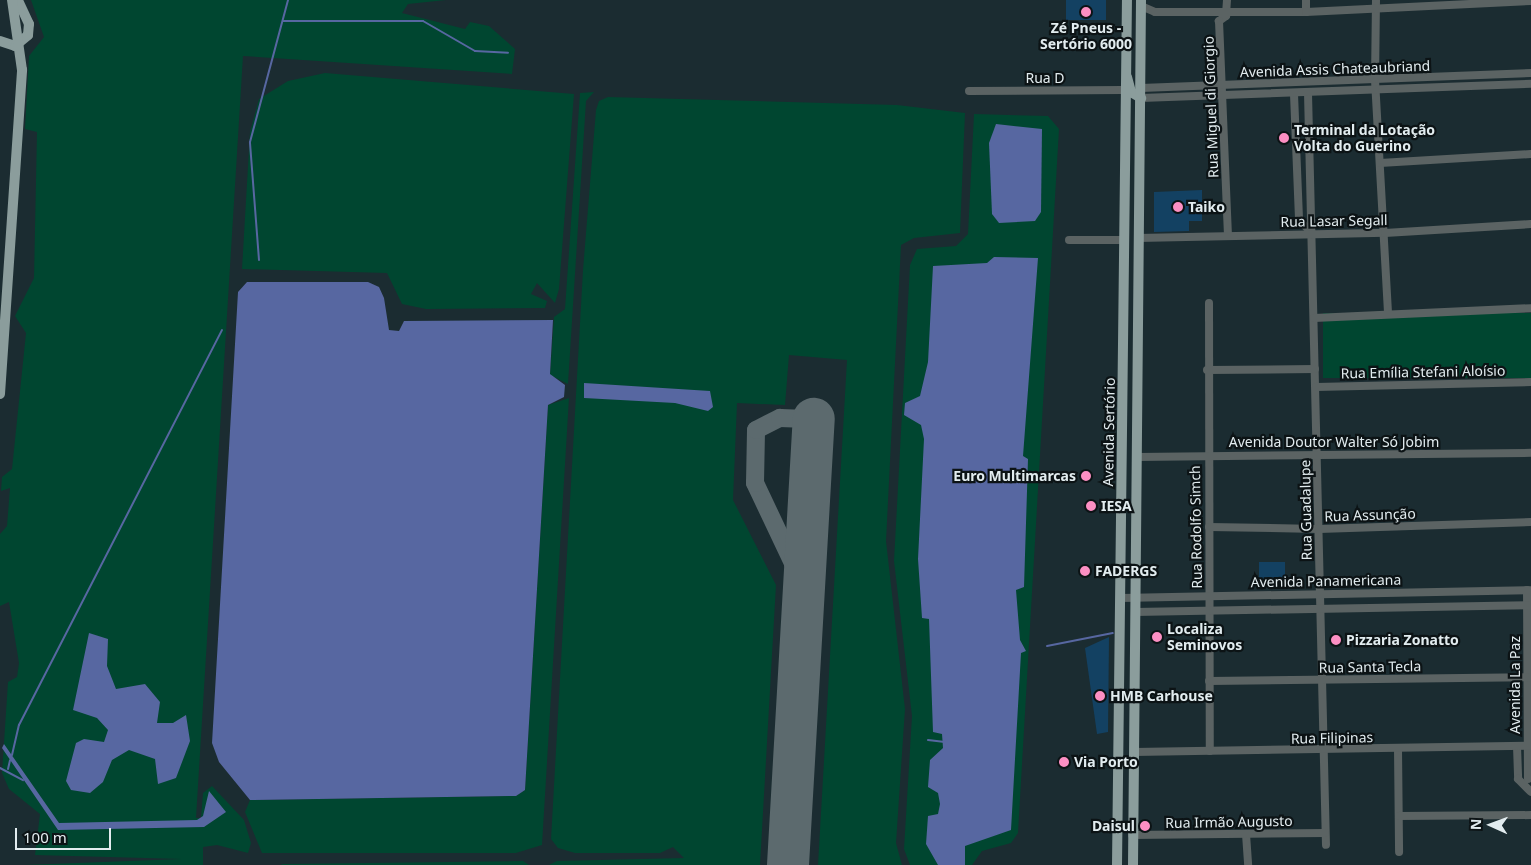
<!DOCTYPE html>
<meta charset="utf-8">
<style>
body{margin:0}
#map{position:relative;width:1531px;height:865px;overflow:hidden;background:#1b2c31;font-family:"Noto Sans",sans-serif}
div>[style]{position:absolute}
[style*='--x']{left:calc(var(--x)*1px);top:calc(var(--y)*1px);width:calc(var(--w)*1px);rotate:calc(var(--a)*1deg)}
.green>*{inset:0;background:#004630;transform-origin:0 0}
.water>*{inset:0;background:#5767a1}
.stream>*{height:2px;margin:-1px;padding:0 1px;transform-origin:1px;border-radius:1px;background:#5767a1}
.taxiway>*{height:18px;margin:-9px;padding:0 9px;transform-origin:9px;border-radius:9px;background:#5c6a6e}
.runway>*{height:42px;margin:-21px;padding:0 21px;transform-origin:21px;border-radius:21px;background:#5c6a6e}
.building>*{inset:0;background:#134162;transform-origin:0 0}
.minor>*{height:8px;margin:-4px;padding:0 4px;transform-origin:4px;border-radius:4px;background:#5b6363}
.major>*{height:10px;margin:-5px;padding:0 5px;transform-origin:5px;border-radius:5px;background:#8b9d9c}
.dots>*{width:14px;height:14px;translate:-50% -50%;box-sizing:border-box;border:2px solid #0c1315;border-radius:50%}
span{translate:-50% -50%;white-space:nowrap;text-align:center;line-height:1.15;-webkit-text-stroke:4.5px #0c1315;paint-order:stroke}
.poi-label{font-size:14px;color:#e2ecef;font-weight:700}
.left{translate:0 -50%;text-align:left}
.right{translate:-100% -50%;text-align:right}
.street-label{font-size:14px;color:#e2ecef}
.north{position:absolute;left:1466px;top:800px;width:50px;height:50px;-webkit-text-stroke:4px #0c1315;paint-order:stroke;rotate:272deg;font-size:14px;font-weight:700;line-height:20px;text-align:center;color:#e2ecef}
.north::after{content:'';display:block;margin:auto;width:18px;height:22px;background:#e2ecef;clip-path:polygon(50% 0,100% 100%,50% 72%,0 100%)}
.scale{position:absolute;left:15px;top:828px;width:96px;height:22px;box-sizing:border-box;border:2px solid #e2ecef;border-top:0;padding-left:6px;font-size:15px;line-height:18px;white-space:nowrap;color:#e2ecef;-webkit-text-stroke:4px #0c1315;paint-order:stroke}
</style>
<div id="map">
<div class="green">
<div style="clip-path:polygon(31px 0,446px 0,408px 4px,402px 13px,465px 29px,470px 22px,489px 26px,515px 49px,512px 74px,243px 56px,196px 818px,201px 818px,203px 793px,212px 786px,244px 820px,251px 843px,248px 853px,217px 845px,203px 847px,203px 865px,24px 865px,182px 859px,35px 855px,40px 814px,9px 789px,2px 773px,8px 682px,17px 677px,19px 663px,9px 602px,0 606px,0 534px,7px 526px,10px 488px,1px 491px,2px 477px,12px 469px,26px 333px,15px 316px,34px 278px,37px 132px,25px 129px,29px 56px,44px 37px)"></div>
<div style="clip-path:polygon(325px 73px,574px 94px,559px 289px,555px 303px,537px 283px,531px 294px,547px 301px,545px 308px,426px 309px,402px 304px,387px 273px,242px 269px,250px 132px,259px 99px,288px 81px)"></div>
<div style="clip-path:polygon(594px 92px,586px 101px,568px 384px,550px 375px,554px 317px,565px 309px,580px 93px)"></div>
<div style="clip-path:polygon(608px 97px,897px 105px,965px 113px,960px 233px,914px 238px,901px 245px,886px 541px,905px 709px,896px 843px,902px 865px,818px 865px,847px 360px,789px 355px,785px 405px,737px 403px,733px 500px,776px 585px,760px 865px,549px 865px,557px 861px,684px 858px,673px 847px,660px 853px,575px 853px,558px 848px,551px 839px,583px 270px,596px 110px,599px 101px)"></div>
<div style="clip-path:polygon(974px 114px,1048px 116px,1059px 129px,1018px 833px,1011px 843px,982px 851px,972px 865px,910px 865px,904px 849px,912px 716px,894px 561px,910px 265px,917px 249px,956px 246px,968px 234px)"></div>
<div style="left:1531px;top:313px;width:65px;height:208px;rotate:90deg"></div>
<div style="clip-path:polygon(569px 398px,542px 845px,516px 853px,262px 853px,245px 812px,250px 800px,516px 796px,525px 790px,548px 405px)"></div>
<div style="clip-path:polygon(523px 861px,529px 865px,281px 865px,282px 864px)"></div>
</div>
<div class="water">
<div style="clip-path:polygon(996px 124px,1042px 129px,1041px 212px,1035px 221px,999px 223px,992px 214px,989px 143px)"></div>
<div style="clip-path:polygon(994px 257px,1038px 258px,1023px 456px,1028px 459px,1024px 587px,1016px 590px,1020px 640px,1026px 651px,1021px 653px,1011px 830px,965px 846px,965px 865px,938px 865px,926px 844px,928px 816px,938px 814px,940px 804px,938px 793px,928px 787px,930px 760px,943px 748px,942px 734px,933px 732px,929px 619px,922px 618px,918px 559px,924px 439px,921px 425px,904px 415px,905px 403px,920px 396px,928px 362px,933px 266px,987px 263px)"></div>
<div style="clip-path:polygon(247px 282px,368px 282px,379px 287px,384px 298px,389px 330px,399px 331px,404px 321px,553px 320px,550px 374px,565px 385px,564px 397px,548px 405px,525px 790px,516px 796px,250px 800px,219px 762px,212px 743px,238px 292px)"></div>
<div style="clip-path:polygon(584px 383px,710px 391px,713px 407px,708px 411px,675px 403px,584px 398px)"></div>
<div style="clip-path:polygon(89px 633px,108px 639px,107px 666px,116px 689px,145px 684px,160px 702px,157px 723px,173px 723px,186px 715px,190px 741px,176px 778px,158px 784px,155px 759px,129px 750px,112px 760px,103px 782px,90px 793px,71px 790px,66px 781px,76px 743px,84px 739px,104px 742px,108px 730px,97px 718px,73px 710px)"></div>
<div style="clip-path:polygon(4px 744px,59px 823px,197px 820px,203px 816px,209px 791px,226px 812px,204px 827px,58px 830px,2px 748px)"></div>
</div>
<div class="stream">
<div style="--x:283;--y:21;--w:140;--a:0"></div>
<div style="--x:423;--y:21;--w:60;--a:30"></div>
<div style="--x:475;--y:51;--w:33;--a:3"></div>
<div style="--x:259;--y:260;--w:118;--a:-94.4"></div>
<div style="--x:250;--y:142;--w:147;--a:-75"></div>
<div style="--x:1047;--y:646;--w:67;--a:-11.1"></div>
<div style="--x:928;--y:740;--w:17;--a:7"></div>
<div style="--x:12;--y:755;--w:31;--a:-77"></div>
<div style="--x:19;--y:725;--w:444;--a:-62.8"></div>
<div style="--x:0;--y:768;--w:26;--a:28"></div>
<div style="--x:8;--y:769;--w:9;--a:-77"></div>
</div>
<div class="taxiway">
<div style="--x:800;--y:658;--w:82;--a:-90.7"></div>
<div style="--x:799;--y:576;--w:103;--a:-115.3"></div>
<div style="--x:755;--y:483;--w:53;--a:-88.9"></div>
<div style="--x:756;--y:430;--w:27;--a:-27"></div>
<div style="--x:780;--y:418;--w:34;--a:2"></div>
</div>
<div class="runway">
<div style="--x:788;--y:865;--w:447;--a:-86.7"></div>
</div>
<div class="building">
<div style="left:1066px;top:0;width:40px;height:20px"></div>
<div style="clip-path:polygon(1202px 190px,1202px 221px,1189px 221px,1189px 231px,1154px 232px,1154px 192px)"></div>
<div style="left:1285px;top:562px;width:18px;height:26px;rotate:90deg"></div>
<div style="clip-path:polygon(1109px 637px,1108px 732px,1097px 734px,1085px 648px)"></div>
</div>
<div class="minor">
<div style="--x:1227;--y:0;--w:16;--a:94"></div>
<div style="--x:1226;--y:16;--w:9;--a:144"></div>
<div style="--x:1219;--y:21;--w:213;--a:87.6"></div>
<div style="--x:1306;--y:0;--w:12;--a:90"></div>
<div style="--x:1376;--y:0;--w:80;--a:90.7"></div>
<div style="--x:1375;--y:80;--w:234;--a:86.8"></div>
<div style="--x:1141;--y:6;--w:15;--a:23"></div>
<div style="--x:1155;--y:12;--w:151;--a:0"></div>
<div style="--x:1306;--y:12;--w:225;--a:-2.8"></div>
<div style="--x:1141;--y:88;--w:390;--a:-2.2"></div>
<div style="--x:969;--y:91;--w:153;--a:-0.4"></div>
<div style="--x:1308;--y:93;--w:752;--a:88.63"></div>
<div style="--x:1294;--y:94;--w:126;--a:87.7"></div>
<div style="--x:1299;--y:220;--w:20;--a:45"></div>
<div style="--x:1141;--y:98;--w:390;--a:-2.1"></div>
<div style="--x:1380;--y:163;--w:151;--a:-3.4"></div>
<div style="--x:1138;--y:238;--w:247;--a:-1.2"></div>
<div style="--x:1385;--y:233;--w:146;--a:-3.5"></div>
<div style="--x:1069;--y:240;--w:56;--a:0"></div>
<div style="--x:1209;--y:303;--w:448;--a:89.9"></div>
<div style="--x:1314;--y:318;--w:217;--a:-2.6"></div>
<div style="--x:1207;--y:370;--w:108;--a:-0.5"></div>
<div style="--x:1316;--y:387;--w:215;--a:-1.3"></div>
<div style="--x:1137;--y:457;--w:394;--a:-0.6"></div>
<div style="--x:1209;--y:527;--w:110;--a:1"></div>
<div style="--x:1319;--y:529;--w:212;--a:-1.9"></div>
<div style="--x:1527;--y:590;--w:189;--a:89.7"></div>
<div style="--x:1121;--y:598;--w:410;--a:-1.1"></div>
<div style="--x:1135;--y:612;--w:396;--a:-1"></div>
<div style="--x:1209;--y:681;--w:322;--a:-0.7"></div>
<div style="--x:1517;--y:746;--w:33;--a:88"></div>
<div style="--x:1398;--y:749;--w:103;--a:89.4"></div>
<div style="--x:1134;--y:752;--w:397;--a:-0.9"></div>
<div style="--x:1518;--y:779;--w:18;--a:45"></div>
<div style="--x:1399;--y:816;--w:132;--a:-0.4"></div>
<div style="--x:1246;--y:834;--w:31;--a:86"></div>
<div style="--x:1132;--y:835;--w:193;--a:-0.6"></div>
</div>
<div class="major">
<div style="--x:0;--y:41;--w:16;--a:18"></div>
<div style="--x:15;--y:46;--w:17;--a:-40"></div>
<div style="--x:28;--y:35;--w:11;--a:-85"></div>
<div style="--x:29;--y:24;--w:26;--a:-115"></div>
<div style="--x:1127;--y:77;--w:16;--a:75"></div>
<div style="--x:1131;--y:92;--w:12;--a:31"></div>
<div style="--x:0;--y:394;--w:325;--a:-86.1"></div>
<div style="--x:22;--y:70;--w:71;--a:-98.1"></div>
<div style="--x:1117;--y:865;--w:865;--a:-89.34"></div>
<div style="--x:1133;--y:865;--w:865;--a:-89.47"></div>
</div>
<div class="dots">
<div style="left:1086px;top:12px;background:#fc8fc3"></div>
<div style="left:1284px;top:138px;background:#fc8fc3"></div>
<div style="left:1178px;top:207px;background:#fc8fc3"></div>
<div style="left:1086px;top:476px;background:#fc8fc3"></div>
<div style="left:1091px;top:506px;background:#fc8fc3"></div>
<div style="left:1085px;top:571px;background:#fc8fc3"></div>
<div style="left:1157px;top:637px;background:#fc8fc3"></div>
<div style="left:1336px;top:640px;background:#fc8fc3"></div>
<div style="left:1100px;top:696px;background:#fc8fc3"></div>
<div style="left:1064px;top:762px;background:#fc8fc3"></div>
<div style="left:1145px;top:826px;background:#fc8fc3"></div>
</div>
<div class="poi-label">
<span style="left:1086px;top:36px">Zé Pneus -<br>Sertório 6000</span>
<span class="left" style="left:1294px;top:138px">Terminal da Lotação<br>Volta do Guerino</span>
<span class="left" style="left:1188px;top:207px">Taiko</span>
<span class="right" style="left:1076px;top:476px">Euro Multimarcas</span>
<span class="left" style="left:1101px;top:506px">IESA</span>
<span class="left" style="left:1095px;top:571px">FADERGS</span>
<span class="left" style="left:1167px;top:637px">Localiza<br>Seminovos</span>
<span class="left" style="left:1346px;top:640px">Pizzaria Zonatto</span>
<span class="left" style="left:1110px;top:696px">HMB Carhouse</span>
<span class="left" style="left:1074px;top:762px">Via Porto</span>
<span class="right" style="left:1135px;top:826px">Daisul</span>
</div>
<div class="street-label">
<span style="left:1335px;top:69px;rotate:-2deg">Avenida Assis Chateaubriand</span>
<span style="left:1045px;top:78px">Rua D</span>
<span style="left:1211px;top:107px;rotate:-92deg">Rua Miguel di Giorgio</span>
<span style="left:1334px;top:221px;rotate:-1deg">Rua Lasar Segall</span>
<span style="left:1423px;top:372px;rotate:-1deg">Rua Emília Stefani Aloísio</span>
<span style="left:1109px;top:432px;rotate:-89deg">Avenida Sertório</span>
<span style="left:1334px;top:442px">Avenida Doutor Walter Só Jobim</span>
<span style="left:1306px;top:510px;rotate:-91deg">Rua Guadalupe</span>
<span style="left:1370px;top:515px;rotate:-2deg">Rua Assunção</span>
<span style="left:1196px;top:527px;rotate:-91deg">Rua Rodolfo Simch</span>
<span style="left:1326px;top:581px;rotate:-1deg">Avenida Panamericana</span>
<span style="left:1370px;top:667px;rotate:-1deg">Rua Santa Tecla</span>
<span style="left:1515px;top:685px;rotate:-90deg">Avenida La Paz</span>
<span style="left:1332px;top:738px;rotate:-1deg">Rua Filipinas</span>
<span style="left:1229px;top:822px;rotate:-1deg">Rua Irmão Augusto</span>
</div>
<div class="north">N</div>
<div class="scale">100 m</div>
</div>
